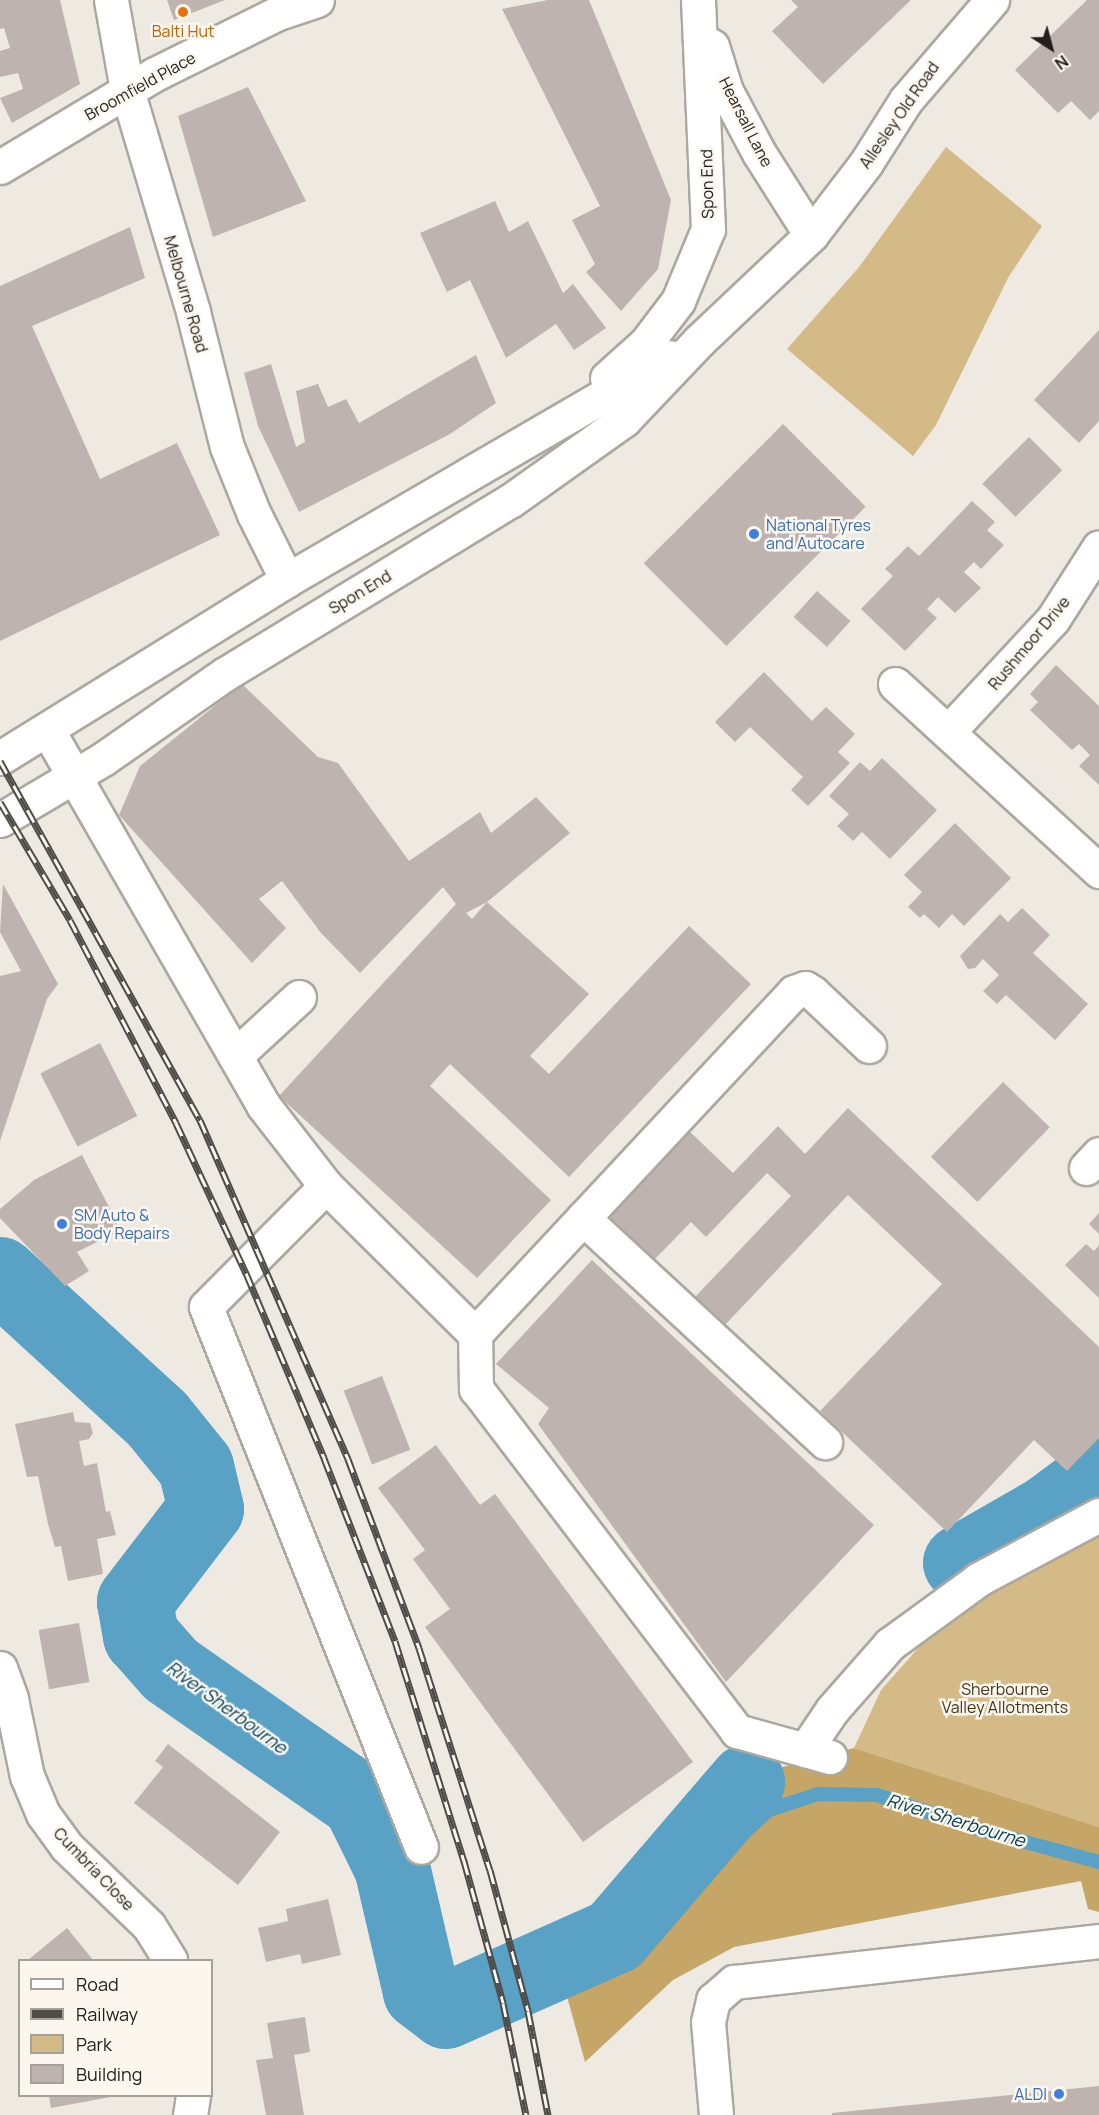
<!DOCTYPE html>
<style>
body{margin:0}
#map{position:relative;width:1099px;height:2115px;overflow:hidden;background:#efeae1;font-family:Manrope,sans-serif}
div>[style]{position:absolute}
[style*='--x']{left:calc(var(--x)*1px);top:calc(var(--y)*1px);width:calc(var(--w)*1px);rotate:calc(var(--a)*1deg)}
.green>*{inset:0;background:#d4ba86}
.forest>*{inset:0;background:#c6a666}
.stream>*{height:14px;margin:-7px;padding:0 7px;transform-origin:7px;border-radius:7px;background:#5aa1c6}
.river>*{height:76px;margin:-38px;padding:0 38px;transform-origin:38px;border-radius:38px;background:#5aa1c6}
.building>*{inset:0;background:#beb3af;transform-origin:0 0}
.roads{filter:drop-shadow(2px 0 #aca89f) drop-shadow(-2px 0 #aca89f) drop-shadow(0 2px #aca89f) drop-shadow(0 -2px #aca89f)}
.minor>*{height:33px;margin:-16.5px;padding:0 16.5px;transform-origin:16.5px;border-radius:16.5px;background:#fff}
.major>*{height:33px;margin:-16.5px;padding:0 16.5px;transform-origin:16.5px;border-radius:16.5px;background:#fff}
.rail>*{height:7px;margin-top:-3.5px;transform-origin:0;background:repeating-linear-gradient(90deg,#fcf7ee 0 14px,#4e4c47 0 28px);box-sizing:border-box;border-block:2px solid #4e4c47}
.dots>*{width:16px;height:16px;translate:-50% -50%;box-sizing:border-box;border:3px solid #fcf7ee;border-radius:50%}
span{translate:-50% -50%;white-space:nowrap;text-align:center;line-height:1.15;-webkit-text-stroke:5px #fcf7ee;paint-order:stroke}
.food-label{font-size:16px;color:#c56008}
.street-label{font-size:16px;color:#22201d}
.shop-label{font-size:16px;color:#366cbe}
.left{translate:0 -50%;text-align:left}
.right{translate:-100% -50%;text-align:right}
.park-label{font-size:16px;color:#433518}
.water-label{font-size:18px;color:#03425c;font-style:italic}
.legend{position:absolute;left:18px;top:1959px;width:195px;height:138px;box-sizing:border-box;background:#fcf7ee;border:2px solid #a5a19a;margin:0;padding:8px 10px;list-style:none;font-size:18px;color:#22201d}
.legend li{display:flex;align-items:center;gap:12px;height:30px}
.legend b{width:30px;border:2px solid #a5a19a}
.north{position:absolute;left:1021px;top:18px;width:60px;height:60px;-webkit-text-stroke:4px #fcf7ee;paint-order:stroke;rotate:144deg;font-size:16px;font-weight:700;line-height:24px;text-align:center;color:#22201d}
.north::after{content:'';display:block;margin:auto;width:21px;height:27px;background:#22201d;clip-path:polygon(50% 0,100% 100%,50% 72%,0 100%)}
</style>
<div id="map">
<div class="green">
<div style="clip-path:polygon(946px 147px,1042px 226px,1008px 278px,936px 425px,913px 456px,787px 349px,859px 267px)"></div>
<div style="clip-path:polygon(1099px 1487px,1099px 1827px,854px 1748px,881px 1690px,920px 1646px,969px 1609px,948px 1586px)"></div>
</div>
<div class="forest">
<div style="clip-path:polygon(854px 1748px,1099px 1827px,1099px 1912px,1088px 1909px,1081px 1881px,734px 1947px,673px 1980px,585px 2062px,551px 1938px,604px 1916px,738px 1779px)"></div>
</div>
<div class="stream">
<div style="--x:615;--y:1936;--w:27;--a:2"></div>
<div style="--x:642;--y:1937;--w:22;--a:-27"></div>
<div style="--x:662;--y:1927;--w:114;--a:-49.6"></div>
<div style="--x:736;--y:1840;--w:45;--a:-42.3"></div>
<div style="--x:769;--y:1810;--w:52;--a:-18.1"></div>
<div style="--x:818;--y:1794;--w:59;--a:1"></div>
<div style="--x:877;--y:1795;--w:110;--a:18.6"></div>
<div style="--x:981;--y:1830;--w:122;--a:15.2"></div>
</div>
<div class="river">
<div style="--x:0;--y:1275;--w:214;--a:42.5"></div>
<div style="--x:158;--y:1420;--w:60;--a:51"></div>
<div style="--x:196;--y:1467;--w:43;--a:76.6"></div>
<div style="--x:206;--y:1509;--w:117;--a:127.4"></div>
<div style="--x:135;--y:1602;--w:35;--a:80"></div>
<div style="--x:141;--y:1636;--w:45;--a:48.6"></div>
<div style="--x:171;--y:1670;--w:231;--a:34.9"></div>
<div style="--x:360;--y:1802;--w:72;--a:63.8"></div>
<div style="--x:392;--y:1867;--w:128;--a:76.9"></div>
<div style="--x:421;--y:1992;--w:31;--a:37"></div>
<div style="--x:446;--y:2011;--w:185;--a:-23.9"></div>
<div style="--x:615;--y:1936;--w:203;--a:-49.4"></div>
<div style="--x:961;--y:1563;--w:100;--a:-29.9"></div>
<div style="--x:1048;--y:1513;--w:64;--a:-36.7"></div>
</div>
<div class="building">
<div style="clip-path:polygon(0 0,60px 0,80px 84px,12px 123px,0 98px,23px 89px,18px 73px,0 77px,0 51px,10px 48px,4px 28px,0 29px)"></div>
<div style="clip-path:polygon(167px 0,225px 0,174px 20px)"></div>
<div style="clip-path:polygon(548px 0,589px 0,671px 200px,658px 269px,621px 311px,586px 272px,595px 264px,572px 220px,600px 206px,502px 9px)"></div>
<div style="clip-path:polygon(791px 0,911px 0,823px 84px,772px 31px,798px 7px)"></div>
<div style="clip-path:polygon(1087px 0,1099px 0,1099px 111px,1090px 120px,1071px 101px,1058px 113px,1015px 70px)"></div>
<div style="clip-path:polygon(248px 87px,306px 201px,213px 237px,178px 116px)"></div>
<div style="clip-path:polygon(495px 201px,509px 232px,528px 221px,563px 293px,573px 284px,606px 328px,574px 350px,556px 324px,506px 358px,470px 280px,447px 292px,420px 233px)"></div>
<div style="clip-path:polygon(130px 227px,145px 278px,32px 326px,100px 479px,177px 443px,220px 535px,0 641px,0 286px)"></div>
<div style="clip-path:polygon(1099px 330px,1099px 421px,1079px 443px,1034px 400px)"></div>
<div style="clip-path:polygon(476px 355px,496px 403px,450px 434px,299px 512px,258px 426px,244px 373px,271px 364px,296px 447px,305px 442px,296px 391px,318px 384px,328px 407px,346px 399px,359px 423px)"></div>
<div style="left:783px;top:424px;width:117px;height:197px;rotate:45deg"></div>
<div style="left:1029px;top:437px;width:47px;height:66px;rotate:45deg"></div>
<div style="clip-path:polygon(972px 501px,995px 522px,987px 530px,1004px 545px,981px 569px,974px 562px,964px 572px,981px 588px,955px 613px,938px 597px,927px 609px,937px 618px,905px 651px,861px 609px,893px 576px,885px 569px,908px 546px,919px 556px)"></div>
<div style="left:817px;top:591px;width:45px;height:35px;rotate:42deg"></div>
<div style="clip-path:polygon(1056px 665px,1099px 706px,1099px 785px,1079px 766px,1090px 755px,1079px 744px,1072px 750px,1030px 710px,1038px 702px,1030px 694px)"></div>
<div style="clip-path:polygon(764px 672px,812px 721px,826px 707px,855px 734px,838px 752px,850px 763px,808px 806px,791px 790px,803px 777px,750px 727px,735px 742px,715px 722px)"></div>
<div style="clip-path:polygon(evenodd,242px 684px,318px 757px,338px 763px,409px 861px,480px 812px,491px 833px,536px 797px,570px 833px,487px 902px,589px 994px,530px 1056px,549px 1074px,689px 926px,751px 984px,569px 1177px,450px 1064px,430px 1086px,551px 1200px,477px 1278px,279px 1096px,456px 904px,443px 887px,360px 973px,321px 933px,282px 881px,259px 899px,286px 928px,252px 963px,119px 815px,140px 766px,242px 684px,487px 902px,472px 919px,466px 913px,487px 902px)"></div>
<div style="clip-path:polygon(882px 758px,937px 810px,890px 859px,862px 832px,853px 841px,837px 826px,849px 814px,829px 796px,860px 762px,870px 771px)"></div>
<div style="clip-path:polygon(955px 823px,1011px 878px,964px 926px,952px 914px,939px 928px,924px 914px,920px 918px,908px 907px,922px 892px,904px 875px)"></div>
<div style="clip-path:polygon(3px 884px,58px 984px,47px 999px,0 1141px,0 976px,21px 971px,0 932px)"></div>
<div style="clip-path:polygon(1022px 908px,1050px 935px,1033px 953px,1088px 1004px,1055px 1040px,1006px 995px,997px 1004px,983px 991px,999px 975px,983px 959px,975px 968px,968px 969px,960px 956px,1000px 914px,1008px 922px)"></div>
<div style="left:100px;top:1043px;width:82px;height:67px;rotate:63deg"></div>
<div style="left:1003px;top:1082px;width:65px;height:104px;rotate:44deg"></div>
<div style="clip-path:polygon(848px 1108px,1099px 1347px,1099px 1438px,1067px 1471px,1034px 1440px,947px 1532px,820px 1411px,942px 1284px,848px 1195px,724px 1326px,695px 1297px,791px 1196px,767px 1173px,706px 1237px,691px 1222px,655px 1259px,606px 1214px,687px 1129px,733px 1173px,778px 1126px,805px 1154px)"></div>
<div style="clip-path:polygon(82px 1155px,121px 1230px,77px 1252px,89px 1271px,65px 1286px,0 1218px,0 1209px,34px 1180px)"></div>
<div style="clip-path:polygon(1099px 1213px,1099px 1234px,1089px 1224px)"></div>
<div style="clip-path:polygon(1086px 1244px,1094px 1251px,1099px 1245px,1099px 1298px,1065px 1265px)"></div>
<div style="clip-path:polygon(592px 1260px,874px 1525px,726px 1682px,538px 1424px,549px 1408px,496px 1364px)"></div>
<div style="left:382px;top:1376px;width:79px;height:41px;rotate:69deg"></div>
<div style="clip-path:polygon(73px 1412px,75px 1422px,90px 1423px,93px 1433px,89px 1439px,79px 1441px,84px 1466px,97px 1463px,106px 1512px,110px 1511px,116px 1535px,97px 1539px,103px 1574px,68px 1581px,61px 1546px,55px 1547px,48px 1524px,38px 1476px,27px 1477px,15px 1424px)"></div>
<div style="clip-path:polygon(436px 1445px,480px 1505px,495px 1494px,693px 1762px,583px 1842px,425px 1627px,450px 1609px,413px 1559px,425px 1550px,378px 1488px)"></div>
<div style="left:79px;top:1623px;width:60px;height:41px;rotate:80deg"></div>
<div style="clip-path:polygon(168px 1744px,280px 1832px,238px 1885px,134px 1803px,163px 1767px,155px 1761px)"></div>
<div style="clip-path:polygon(328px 1899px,341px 1955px,302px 1964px,300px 1954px,266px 1962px,258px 1928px,288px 1921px,286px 1909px)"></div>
<div style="clip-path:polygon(67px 1928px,93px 1960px,28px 1960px)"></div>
<div style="clip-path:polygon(305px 2017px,310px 2052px,294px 2055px,304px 2115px,266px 2115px,256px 2060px,273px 2058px,267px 2023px)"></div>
<div style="clip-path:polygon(1099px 2086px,1099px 2115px,832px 2115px,832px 2113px)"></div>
<div style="clip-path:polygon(49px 2096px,111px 2096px,111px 2097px,51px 2108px)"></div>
</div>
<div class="roads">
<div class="minor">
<div style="--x:111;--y:0;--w:91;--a:79.9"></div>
<div style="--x:127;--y:90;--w:232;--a:73.4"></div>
<div style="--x:193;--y:312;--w:139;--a:75.9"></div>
<div style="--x:227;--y:447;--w:72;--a:68.1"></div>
<div style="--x:254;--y:514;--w:74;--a:63.4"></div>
<div style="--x:0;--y:167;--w:179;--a:-31"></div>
<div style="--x:153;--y:75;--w:140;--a:-26.4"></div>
<div style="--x:278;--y:13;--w:41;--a:-18.4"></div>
<div style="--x:895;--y:684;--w:277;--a:42.5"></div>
<div style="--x:47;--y:729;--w:434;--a:60.1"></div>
<div style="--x:263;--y:1105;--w:103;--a:52.1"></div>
<div style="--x:326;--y:1186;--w:210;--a:44.8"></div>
<div style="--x:948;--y:732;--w:154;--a:-47.1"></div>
<div style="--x:1053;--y:619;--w:85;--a:-57.4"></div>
<div style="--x:235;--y:1056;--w:87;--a:-42.7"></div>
<div style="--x:1086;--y:1168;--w:19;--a:-47"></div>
<div style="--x:326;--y:1186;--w:170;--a:134.8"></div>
<div style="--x:206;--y:1307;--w:581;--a:68.29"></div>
<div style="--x:583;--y:1218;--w:330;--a:42.8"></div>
<div style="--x:0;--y:1668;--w:33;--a:70"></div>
<div style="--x:11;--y:1699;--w:79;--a:78.3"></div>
<div style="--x:27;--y:1776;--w:41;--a:67.2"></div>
<div style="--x:43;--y:1814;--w:39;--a:54"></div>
<div style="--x:66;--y:1846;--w:115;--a:43.9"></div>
<div style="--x:149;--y:1926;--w:40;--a:58"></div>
<div style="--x:805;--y:1750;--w:48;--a:-56"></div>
<div style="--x:832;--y:1710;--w:88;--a:-48.7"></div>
<div style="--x:890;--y:1644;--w:110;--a:-36.1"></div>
<div style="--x:979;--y:1579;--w:136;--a:-28.1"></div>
<div style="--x:830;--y:1757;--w:97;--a:-164.4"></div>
<div style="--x:737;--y:1731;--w:430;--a:-127.3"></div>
<div style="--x:476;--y:1389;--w:55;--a:-91"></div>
<div style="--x:475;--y:1334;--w:468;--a:-47"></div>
<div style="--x:794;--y:992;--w:12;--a:-20"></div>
<div style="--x:805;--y:988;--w:9;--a:32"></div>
<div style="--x:813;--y:993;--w:77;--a:43.4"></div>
<div style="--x:190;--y:2115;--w:19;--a:-81"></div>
<div style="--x:716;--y:2115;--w:93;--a:-94.9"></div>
<div style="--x:708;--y:2022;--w:23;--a:-77"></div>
<div style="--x:713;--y:2000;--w:28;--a:-41"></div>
<div style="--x:734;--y:1982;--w:367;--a:-6.4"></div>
</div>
<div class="major">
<div style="--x:712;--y:46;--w:47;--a:72.7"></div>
<div style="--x:726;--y:91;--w:70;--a:62"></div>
<div style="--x:759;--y:153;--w:97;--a:57.6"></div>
<div style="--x:607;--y:378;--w:52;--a:-41.9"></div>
<div style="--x:646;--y:343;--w:53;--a:-52.7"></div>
<div style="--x:678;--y:301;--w:78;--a:-67.4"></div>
<div style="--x:708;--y:229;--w:229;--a:-92.5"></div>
<div style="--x:0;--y:758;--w:338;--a:-31.8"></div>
<div style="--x:287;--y:580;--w:443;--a:-30.2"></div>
<div style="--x:0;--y:820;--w:120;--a:-30.6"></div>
<div style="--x:103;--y:759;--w:149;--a:-34.9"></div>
<div style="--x:225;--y:674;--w:333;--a:-31.3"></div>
<div style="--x:510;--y:501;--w:140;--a:-35.4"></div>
<div style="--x:624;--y:420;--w:110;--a:-46.5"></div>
<div style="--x:700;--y:340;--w:153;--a:-43.4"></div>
<div style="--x:811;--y:235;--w:91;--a:-52.6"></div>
<div style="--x:866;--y:163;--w:75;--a:-57.6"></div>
<div style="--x:906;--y:100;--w:132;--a:-49.3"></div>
</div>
</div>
<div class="rail">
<div style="--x:0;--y:761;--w:411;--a:60.9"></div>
<div style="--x:200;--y:1120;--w:370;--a:66.4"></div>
<div style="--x:348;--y:1459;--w:202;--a:69.4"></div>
<div style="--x:419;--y:1648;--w:233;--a:72.3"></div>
<div style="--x:490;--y:1870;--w:146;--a:74.9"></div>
<div style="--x:528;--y:2011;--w:106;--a:79.1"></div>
<div style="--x:0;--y:802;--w:137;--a:59.3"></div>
<div style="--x:70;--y:920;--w:229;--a:62.4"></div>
<div style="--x:176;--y:1123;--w:166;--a:65"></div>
<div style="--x:246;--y:1273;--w:201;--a:67.1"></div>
<div style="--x:324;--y:1458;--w:196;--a:68.8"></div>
<div style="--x:395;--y:1641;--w:231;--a:72.6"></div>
<div style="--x:464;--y:1861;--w:147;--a:74.6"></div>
<div style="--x:503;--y:2003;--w:114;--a:78.4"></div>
</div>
<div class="dots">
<div style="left:183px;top:12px;background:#e8710a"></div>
<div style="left:754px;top:534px;background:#3f7fe0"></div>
<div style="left:62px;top:1224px;background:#3f7fe0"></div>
<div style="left:1059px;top:2094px;background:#3f7fe0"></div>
</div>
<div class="food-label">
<span style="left:183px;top:31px">Balti Hut</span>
</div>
<div class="street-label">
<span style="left:140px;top:86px;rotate:-29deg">Broomfield Place</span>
<span style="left:899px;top:115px;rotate:-55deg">Allesley Old Road</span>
<span style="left:746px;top:122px;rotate:63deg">Hearsall Lane</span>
<span style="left:707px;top:184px;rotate:-91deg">Spon End</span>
<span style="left:186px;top:294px;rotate:74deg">Melbourne Road</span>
<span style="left:360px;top:592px;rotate:-31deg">Spon End</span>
<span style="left:1029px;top:643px;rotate:-50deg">Rushmoor Drive</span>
<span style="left:94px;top:1869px;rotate:46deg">Cumbria Close</span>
</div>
<div class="shop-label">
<span class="left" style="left:766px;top:534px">National Tyres<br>and Autocare</span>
<span class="left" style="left:74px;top:1224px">SM Auto &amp;<br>Body Repairs</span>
<span class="right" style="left:1047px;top:2094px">ALDI</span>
</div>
<div class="park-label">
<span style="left:1005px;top:1698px">Sherbourne<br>Valley Allotments</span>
</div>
<div class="water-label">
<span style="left:227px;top:1707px;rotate:36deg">River Sherbourne</span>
<span style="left:956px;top:1820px;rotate:17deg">River Sherbourne</span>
</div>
<ul class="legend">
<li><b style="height:8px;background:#fff"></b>Road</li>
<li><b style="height:8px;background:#4e4c47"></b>Railway</li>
<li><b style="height:16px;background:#d4ba86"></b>Park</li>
<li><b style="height:16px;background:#beb3af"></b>Building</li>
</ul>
<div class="north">N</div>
</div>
